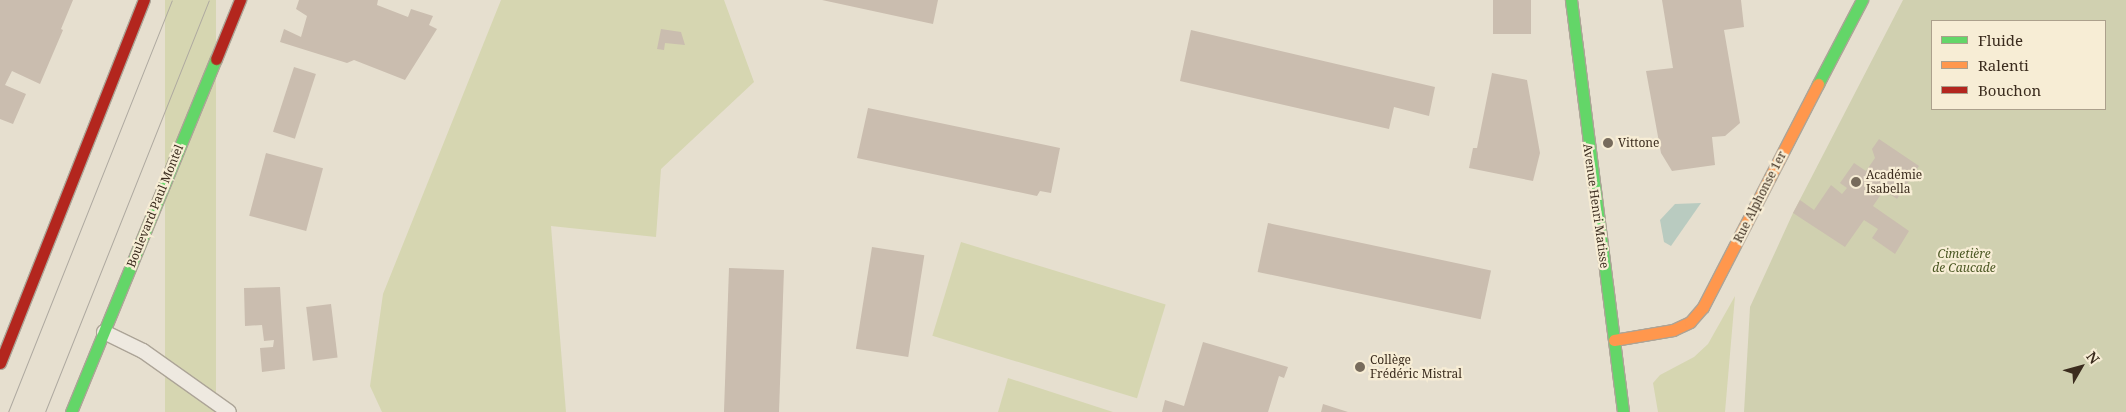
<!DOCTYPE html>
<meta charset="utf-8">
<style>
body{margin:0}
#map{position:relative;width:2126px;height:412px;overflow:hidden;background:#e6dfcf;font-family:"Noto Serif",serif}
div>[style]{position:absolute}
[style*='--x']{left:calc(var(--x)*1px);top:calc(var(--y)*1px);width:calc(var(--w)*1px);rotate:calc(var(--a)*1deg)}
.green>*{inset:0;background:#d6d6b1;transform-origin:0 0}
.cemetery>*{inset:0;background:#d0d0b0}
.water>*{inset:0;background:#b9cbc0}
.building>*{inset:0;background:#cabdaf;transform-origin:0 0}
.roads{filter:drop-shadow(1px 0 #aca497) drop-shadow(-1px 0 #aca497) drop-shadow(0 1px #aca497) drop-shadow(0 -1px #aca497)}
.lane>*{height:14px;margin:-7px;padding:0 7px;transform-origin:7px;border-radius:7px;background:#eee9e0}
.fast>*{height:11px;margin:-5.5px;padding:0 5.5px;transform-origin:5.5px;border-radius:5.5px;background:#63d668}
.slow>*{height:11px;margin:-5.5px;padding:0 5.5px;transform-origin:5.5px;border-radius:5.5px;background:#ff974d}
.jam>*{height:11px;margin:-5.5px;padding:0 5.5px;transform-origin:5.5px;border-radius:5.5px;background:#b3261e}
.tram>*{height:1px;margin:-0.5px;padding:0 0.5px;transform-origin:0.5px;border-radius:0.5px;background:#aea9a0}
.dots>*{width:14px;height:14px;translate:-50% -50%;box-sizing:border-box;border:2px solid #f7edd5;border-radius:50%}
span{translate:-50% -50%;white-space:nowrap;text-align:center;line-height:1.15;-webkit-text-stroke:4.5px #f7edd5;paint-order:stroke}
.poi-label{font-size:12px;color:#3b2c1e}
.left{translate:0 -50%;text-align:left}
.street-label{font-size:12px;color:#3b2c1e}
.park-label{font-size:12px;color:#4c5824;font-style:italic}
.legend{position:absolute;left:1931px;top:20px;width:175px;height:90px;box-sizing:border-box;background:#f7edd5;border:1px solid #aca08c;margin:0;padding:6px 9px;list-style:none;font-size:15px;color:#3b2c1e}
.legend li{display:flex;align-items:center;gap:10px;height:25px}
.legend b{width:25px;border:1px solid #aca08c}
.north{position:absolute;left:2056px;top:342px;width:50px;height:50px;-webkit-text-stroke:4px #f7edd5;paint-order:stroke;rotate:52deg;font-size:14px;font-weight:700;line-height:20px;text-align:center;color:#3b2c1e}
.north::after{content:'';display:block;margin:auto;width:18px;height:22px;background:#3b2c1e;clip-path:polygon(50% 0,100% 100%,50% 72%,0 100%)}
</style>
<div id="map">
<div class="green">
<div style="left:165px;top:0;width:51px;height:444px"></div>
<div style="clip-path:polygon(501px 0,724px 0,754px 82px,661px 169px,656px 237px,551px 226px,566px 412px,382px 412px,370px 386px,383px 294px)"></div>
<div style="left:961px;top:242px;width:214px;height:98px;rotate:17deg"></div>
<div style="clip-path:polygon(1735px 296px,1725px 412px,1658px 412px,1653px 383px,1660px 375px,1694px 357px,1708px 344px)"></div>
<div style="clip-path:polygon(1008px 378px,1113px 412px,998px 412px)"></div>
</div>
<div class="cemetery">
<div style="clip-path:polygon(evenodd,1903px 0,2126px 0,2126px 412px,1744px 412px,1750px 307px,1793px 213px,1903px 0,1932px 21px,2105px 21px,2105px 109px,1932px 109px,1932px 21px)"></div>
</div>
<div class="water">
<div style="clip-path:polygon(1701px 203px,1671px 246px,1664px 242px,1660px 220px,1675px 204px)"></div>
</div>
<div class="building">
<div style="clip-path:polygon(0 0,73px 0,61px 29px,63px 30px,40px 84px,12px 71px,5px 85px,26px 94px,13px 124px,0 119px)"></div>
<div style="clip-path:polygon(299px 0,378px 0,377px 5px,408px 17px,411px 9px,433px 16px,429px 25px,437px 29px,405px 80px,354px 60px,347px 63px,280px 42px,284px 29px,301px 37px,307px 16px,296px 9px)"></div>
<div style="clip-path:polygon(822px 0,938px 0,933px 24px)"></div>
<div style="left:1493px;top:0;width:38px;height:34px"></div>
<div style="clip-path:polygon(1662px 0,1741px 0,1744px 27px,1724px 30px,1740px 123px,1725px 136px,1712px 137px,1715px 165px,1672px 171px,1661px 153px,1646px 71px,1673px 68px)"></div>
<div style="clip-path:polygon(661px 29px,681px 32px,685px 45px,665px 43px,664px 50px,657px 49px)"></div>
<div style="clip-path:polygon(1191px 30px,1435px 87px,1429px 116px,1394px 107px,1389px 129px,1180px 81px)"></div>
<div style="left:294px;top:67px;width:23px;height:68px;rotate:18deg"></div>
<div style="clip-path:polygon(1492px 73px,1527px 80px,1540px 153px,1533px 181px,1469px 168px,1473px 148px,1477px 148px)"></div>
<div style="clip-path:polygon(868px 108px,1060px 148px,1051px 193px,1040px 191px,1037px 196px,857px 158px)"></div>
<div style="clip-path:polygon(1879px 139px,1919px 166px,1897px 199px,1884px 190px,1873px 206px,1909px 231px,1895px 254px,1872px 238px,1878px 229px,1864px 220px,1845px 247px,1793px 213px,1800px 200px,1814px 210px,1831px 185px,1842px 194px,1847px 188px,1840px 183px,1854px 163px,1866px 171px,1875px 158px,1872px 149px)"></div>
<div style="left:266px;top:153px;width:59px;height:65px;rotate:15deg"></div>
<div style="left:1268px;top:223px;width:228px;height:50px;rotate:12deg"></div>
<div style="left:872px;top:247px;width:53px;height:103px;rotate:9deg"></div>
<div style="left:729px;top:268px;width:55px;height:144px;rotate:2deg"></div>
<div style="clip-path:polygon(280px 287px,285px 369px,262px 372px,260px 348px,273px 347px,274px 340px,264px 341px,262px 325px,245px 326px,244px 288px)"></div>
<div style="left:331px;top:304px;width:54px;height:25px;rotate:83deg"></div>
<div style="clip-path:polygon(1203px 342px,1288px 367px,1284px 378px,1279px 376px,1268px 412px,1162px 412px,1165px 400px,1184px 406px)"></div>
<div style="clip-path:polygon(1323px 404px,1348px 412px,1321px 412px)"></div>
</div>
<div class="roads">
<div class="lane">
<div style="--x:104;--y:332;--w:43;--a:26"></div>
<div style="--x:143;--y:351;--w:105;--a:35.3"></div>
</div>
<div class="fast">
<div style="--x:1571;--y:0;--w:415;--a:82.8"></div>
<div style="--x:1818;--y:84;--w:95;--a:-62.4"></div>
<div style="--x:71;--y:412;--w:382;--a:-67.7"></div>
</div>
<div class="slow">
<div style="--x:1614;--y:340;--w:60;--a:-9.6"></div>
<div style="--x:1673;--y:330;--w:19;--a:-25"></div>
<div style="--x:1690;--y:322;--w:20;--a:-49"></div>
<div style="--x:1703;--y:307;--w:251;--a:-62.7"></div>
</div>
<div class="jam">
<div style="--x:216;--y:59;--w:64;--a:-67.9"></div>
<div style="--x:0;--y:363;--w:391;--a:-68.4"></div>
</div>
</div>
<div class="tram">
<div style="--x:8;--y:412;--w:443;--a:-68.3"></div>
<div style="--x:45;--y:412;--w:443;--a:-68.3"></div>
</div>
<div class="dots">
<div style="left:1608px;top:143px;background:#776b5c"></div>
<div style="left:1856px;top:182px;background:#776b5c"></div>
<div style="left:1360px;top:367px;background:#776b5c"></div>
</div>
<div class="poi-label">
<span class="left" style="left:1618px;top:143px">Vittone</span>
<span class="left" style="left:1866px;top:182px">Académie<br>Isabella</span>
<span class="left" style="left:1370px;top:367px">Collège<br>Frédéric Mistral</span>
</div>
<div class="street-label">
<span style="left:1760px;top:197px;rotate:-63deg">Rue Alphonse 1er</span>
<span style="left:155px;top:206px;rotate:-68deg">Boulevard Paul Montel</span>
<span style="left:1596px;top:206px;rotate:82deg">Avenue Henri Matisse</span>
</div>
<div class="park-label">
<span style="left:1964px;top:261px">Cimetière<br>de Caucade</span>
</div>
<ul class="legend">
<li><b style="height:6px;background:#63d668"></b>Fluide</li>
<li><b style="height:6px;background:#ff974d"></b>Ralenti</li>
<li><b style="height:6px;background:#b3261e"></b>Bouchon</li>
</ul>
<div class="north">N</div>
</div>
